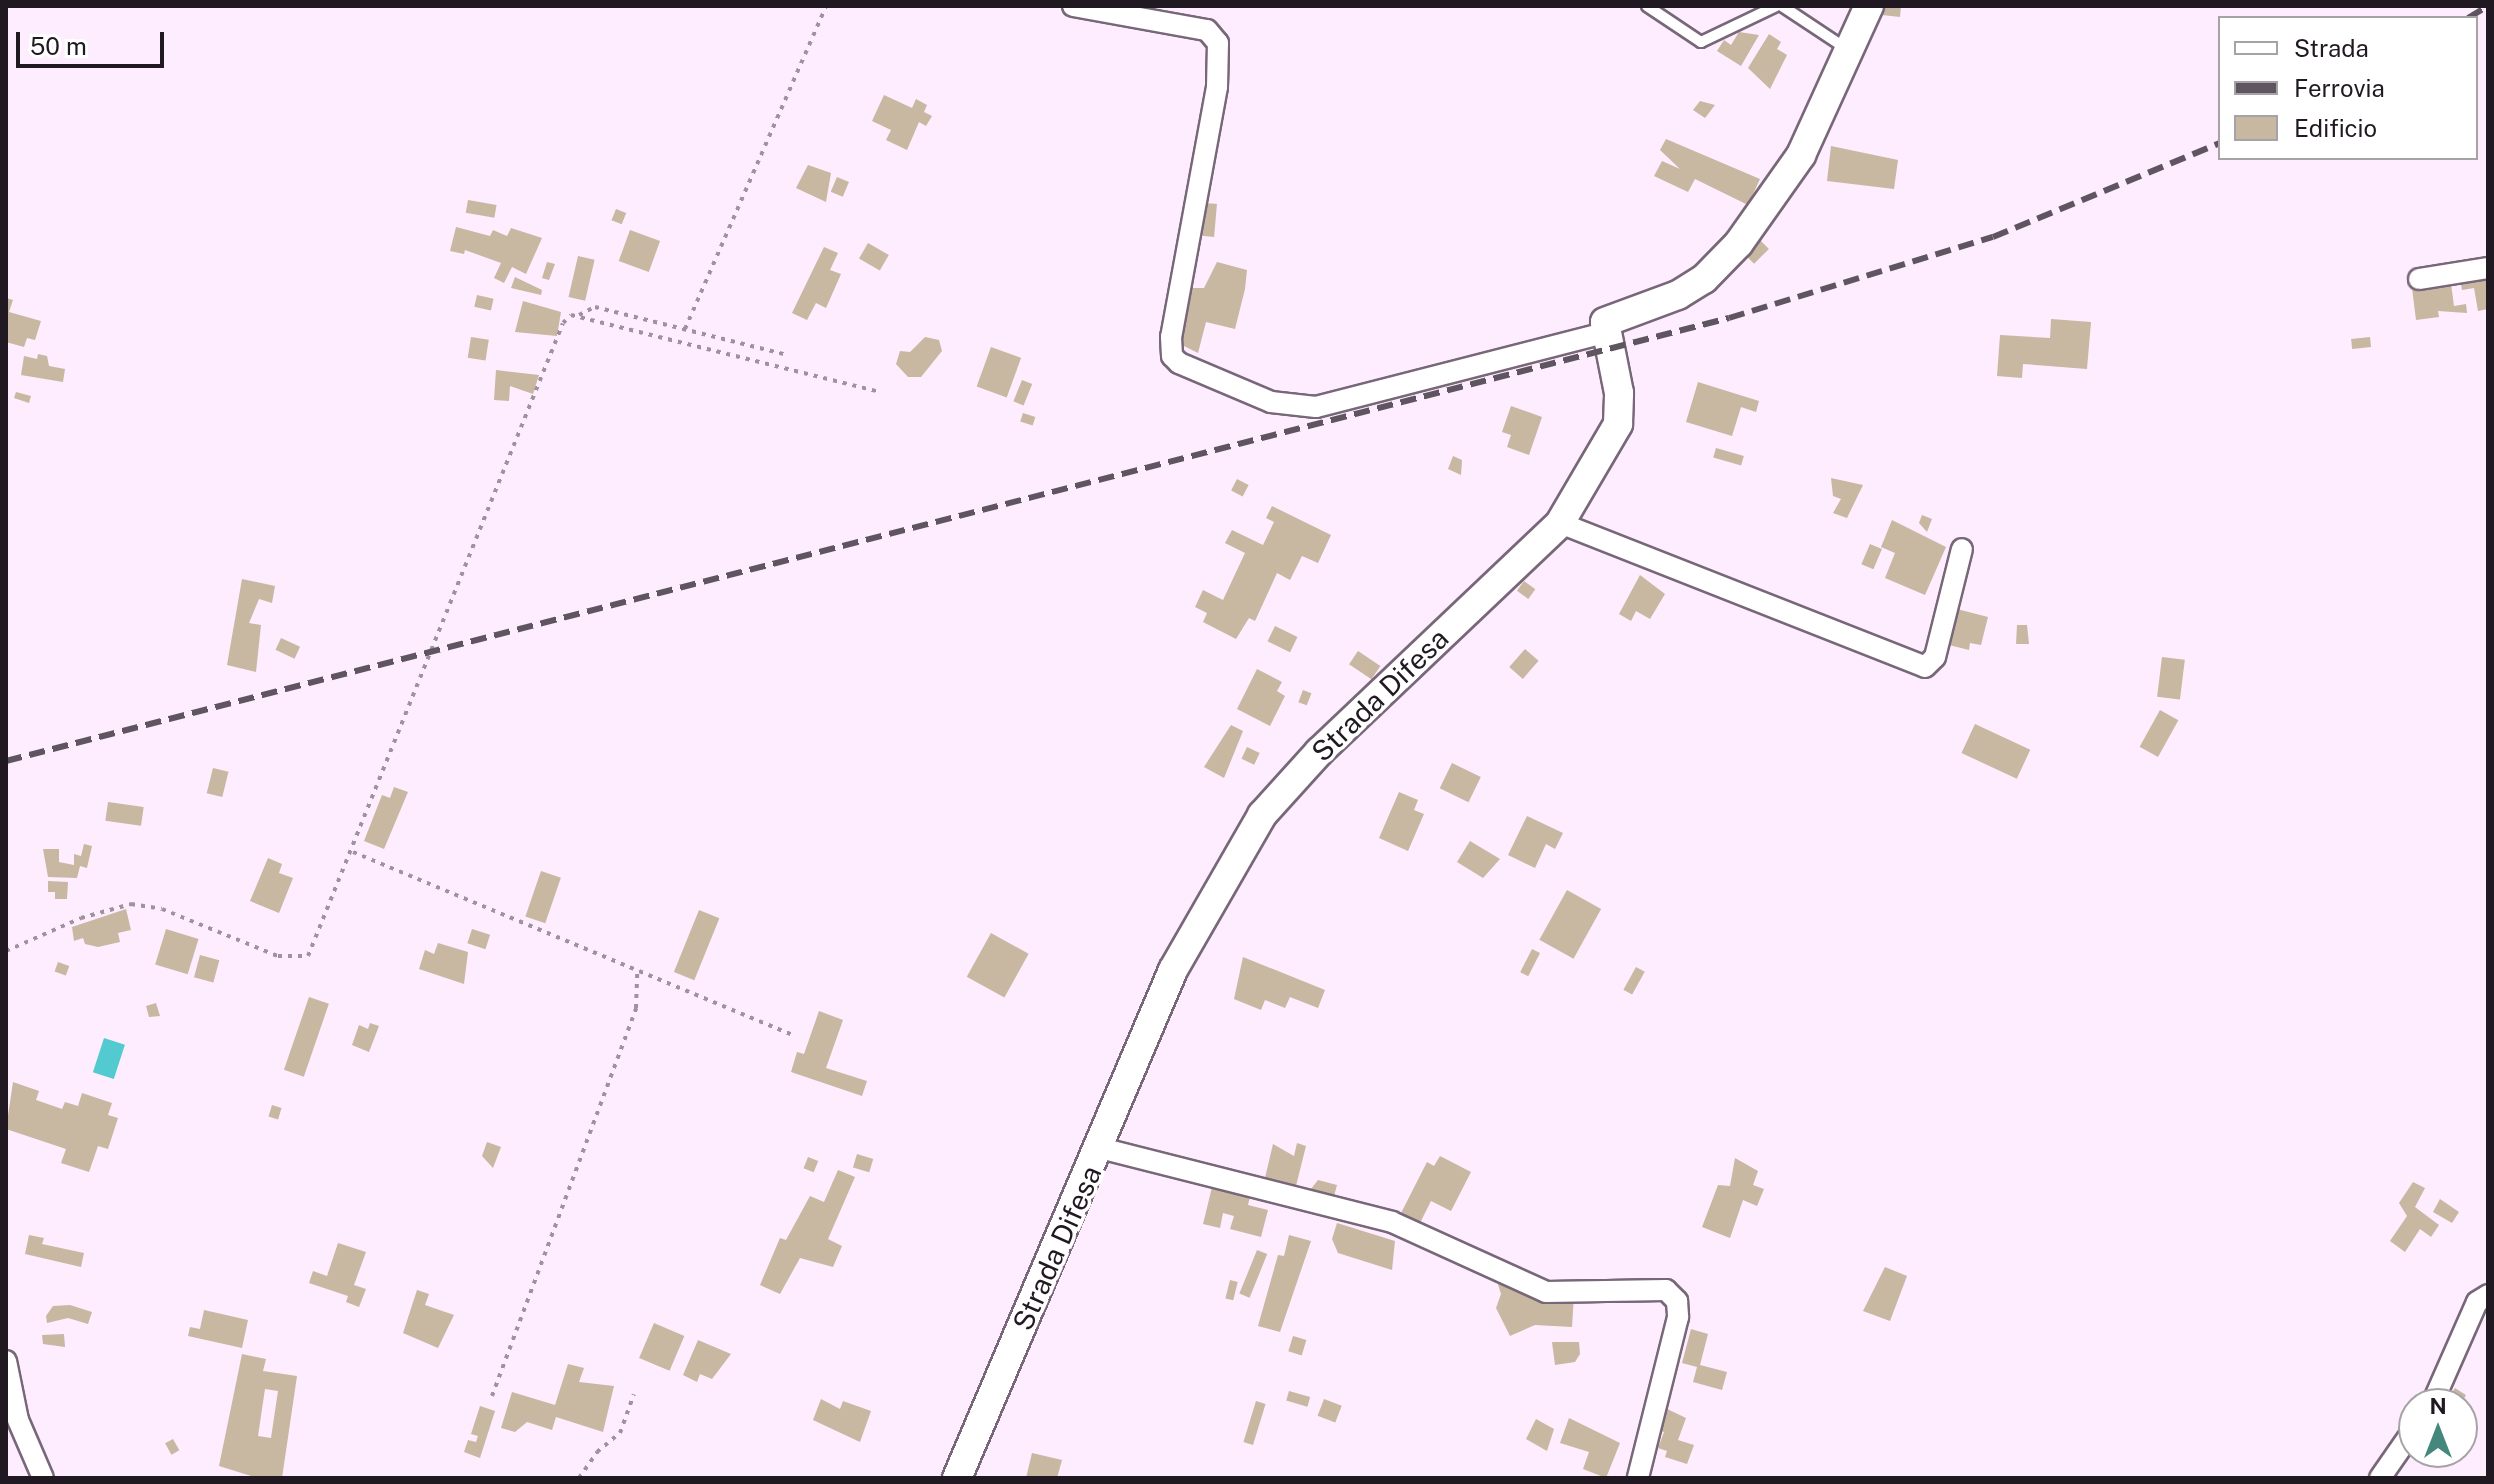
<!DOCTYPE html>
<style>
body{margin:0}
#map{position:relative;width:2494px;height:1484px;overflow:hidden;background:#fdedfe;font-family:"Public Sans",sans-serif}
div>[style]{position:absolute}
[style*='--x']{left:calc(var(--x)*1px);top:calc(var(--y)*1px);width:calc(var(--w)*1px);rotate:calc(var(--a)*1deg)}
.water>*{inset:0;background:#52cacf;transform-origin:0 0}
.building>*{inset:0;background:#c8b7a1;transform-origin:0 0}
.path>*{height:4px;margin-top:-2px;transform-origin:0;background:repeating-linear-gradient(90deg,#9e929f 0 4px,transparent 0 10px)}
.roads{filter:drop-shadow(2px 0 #786779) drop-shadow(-2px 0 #786779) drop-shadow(0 2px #786779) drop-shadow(0 -2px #786779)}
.lane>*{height:10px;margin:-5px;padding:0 5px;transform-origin:5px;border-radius:5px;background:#fff}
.street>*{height:20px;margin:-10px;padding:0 10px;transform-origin:10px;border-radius:10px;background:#fff}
.secondary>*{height:28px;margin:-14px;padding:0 14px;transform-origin:14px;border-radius:14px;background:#fff}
.rail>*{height:6px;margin-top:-3px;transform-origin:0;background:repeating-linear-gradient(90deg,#5f5560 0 16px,transparent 0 24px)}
span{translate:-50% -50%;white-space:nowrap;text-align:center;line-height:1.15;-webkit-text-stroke:7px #fff;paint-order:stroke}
.street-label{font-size:28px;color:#201921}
.frame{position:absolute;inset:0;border:8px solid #201921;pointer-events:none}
.legend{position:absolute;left:2218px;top:16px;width:260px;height:144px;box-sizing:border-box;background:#fff;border:2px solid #a6a3a6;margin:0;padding:10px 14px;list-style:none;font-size:24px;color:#201921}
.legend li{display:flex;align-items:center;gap:16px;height:40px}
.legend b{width:40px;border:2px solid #a6a3a6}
.north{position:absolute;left:2398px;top:1388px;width:80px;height:80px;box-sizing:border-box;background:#fff;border:2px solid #a6a3a6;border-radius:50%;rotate:0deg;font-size:22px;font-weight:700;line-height:32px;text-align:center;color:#201921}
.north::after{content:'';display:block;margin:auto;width:28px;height:36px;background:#44887d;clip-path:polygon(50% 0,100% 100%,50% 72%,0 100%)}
.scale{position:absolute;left:16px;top:32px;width:148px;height:36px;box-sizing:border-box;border:4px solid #201921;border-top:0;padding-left:10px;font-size:24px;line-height:28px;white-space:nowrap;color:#201921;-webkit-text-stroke:6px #fff;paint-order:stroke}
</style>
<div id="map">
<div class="water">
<div style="left:104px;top:1038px;width:22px;height:36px;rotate:18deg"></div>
</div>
<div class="building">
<div style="clip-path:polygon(1874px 6px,1901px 6px,1900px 17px,1873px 14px)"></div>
<div style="clip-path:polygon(1739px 32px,1759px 35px,1741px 66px,1717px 51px,1724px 40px,1731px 45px)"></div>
<div style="clip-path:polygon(1769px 34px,1781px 42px,1777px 49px,1787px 55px,1770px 89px,1748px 68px)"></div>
<div style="clip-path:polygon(884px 95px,912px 108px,916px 99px,927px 105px,924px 112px,932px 116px,926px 126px,919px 122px,907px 150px,886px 140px,891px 130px,872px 121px)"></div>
<div style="clip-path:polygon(1700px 101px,1715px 105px,1705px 118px,1693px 110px)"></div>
<div style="clip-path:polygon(1666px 139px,1760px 179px,1748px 205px,1695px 179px,1688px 192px,1654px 176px,1662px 161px,1680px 169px,1660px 150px)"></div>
<div style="clip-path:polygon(1831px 146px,1898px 160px,1894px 189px,1827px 181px)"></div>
<div style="clip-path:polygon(808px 165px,831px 173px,826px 202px,796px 188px)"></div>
<div style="left:837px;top:177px;width:13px;height:16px;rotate:23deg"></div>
<div style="left:468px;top:200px;width:29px;height:13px;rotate:10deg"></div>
<div style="left:1205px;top:203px;width:12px;height:33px;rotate:5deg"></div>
<div style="left:616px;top:209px;width:11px;height:12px;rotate:22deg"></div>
<div style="clip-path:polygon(456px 227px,490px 236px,493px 230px,507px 236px,511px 228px,542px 238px,526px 274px,512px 267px,504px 283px,494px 278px,501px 263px,465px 250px,464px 254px,450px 251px)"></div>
<div style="left:630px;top:230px;width:32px;height:33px;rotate:20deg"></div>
<div style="left:1759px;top:239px;width:14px;height:21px;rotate:45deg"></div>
<div style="left:868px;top:243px;width:24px;height:18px;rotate:30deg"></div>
<div style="clip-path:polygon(824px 247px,838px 253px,830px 270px,841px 274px,826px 308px,816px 303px,807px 320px,792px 313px)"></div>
<div style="left:578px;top:256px;width:17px;height:42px;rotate:13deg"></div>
<div style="clip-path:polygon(547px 262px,555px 264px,549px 280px,542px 278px)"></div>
<div style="clip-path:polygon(1217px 262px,1247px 270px,1245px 289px,1235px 329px,1206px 322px,1198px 353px,1174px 341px,1188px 288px,1204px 288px)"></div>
<div style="clip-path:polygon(2488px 269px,2488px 309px,2478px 311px,2474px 288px,2462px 290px,2459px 273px)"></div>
<div style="clip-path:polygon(2450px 276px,2454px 306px,2466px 304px,2467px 313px,2438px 311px,2439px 317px,2416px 320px,2411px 280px)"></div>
<div style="clip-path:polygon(515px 277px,542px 290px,541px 295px,511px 288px)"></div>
<div style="left:477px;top:295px;width:17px;height:12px;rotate:13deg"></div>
<div style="clip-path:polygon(6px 298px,13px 300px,9px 312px,41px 321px,35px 340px,27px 338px,24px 347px,6px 342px)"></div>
<div style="clip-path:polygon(523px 301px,561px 312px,557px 336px,515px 332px)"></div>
<div style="clip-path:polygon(2051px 319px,2091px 322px,2087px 369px,2023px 364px,2022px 378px,1997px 376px,2000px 335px,2050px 338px)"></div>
<div style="left:471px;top:337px;width:18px;height:21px;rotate:9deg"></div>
<div style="clip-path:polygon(925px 337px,939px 340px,942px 351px,921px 377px,908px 377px,896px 364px,900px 351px,910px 352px)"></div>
<div style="left:2370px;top:337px;width:10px;height:19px;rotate:84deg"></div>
<div style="left:991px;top:347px;width:32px;height:42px;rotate:20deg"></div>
<div style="clip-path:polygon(38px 354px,47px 356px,49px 366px,65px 369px,63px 382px,21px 375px,24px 356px,37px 359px)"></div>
<div style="clip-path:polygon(496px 370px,539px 375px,533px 394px,510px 386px,509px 401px,494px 400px)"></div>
<div style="left:1022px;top:380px;width:11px;height:23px;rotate:22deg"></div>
<div style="clip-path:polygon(1698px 382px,1759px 401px,1756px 412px,1741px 407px,1732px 436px,1686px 422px)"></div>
<div style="clip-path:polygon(16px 392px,31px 396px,29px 403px,14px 398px)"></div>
<div style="clip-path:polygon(1511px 406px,1542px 417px,1529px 455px,1507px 447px,1511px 435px,1502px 432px)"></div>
<div style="left:1023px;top:413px;width:13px;height:9px;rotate:18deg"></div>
<div style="left:1716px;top:448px;width:29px;height:10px;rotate:16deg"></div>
<div style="clip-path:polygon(1453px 456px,1462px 460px,1461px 475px,1448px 469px)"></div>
<div style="clip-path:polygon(1831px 478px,1863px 485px,1847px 518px,1833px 513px,1841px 499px,1833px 496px)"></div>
<div style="left:1237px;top:479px;width:13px;height:13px;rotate:27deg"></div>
<div style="clip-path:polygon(1272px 506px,1331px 535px,1318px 563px,1302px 556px,1290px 580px,1277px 573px,1255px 621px,1249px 618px,1236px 639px,1203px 622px,1207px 613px,1195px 607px,1203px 590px,1223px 600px,1245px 553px,1225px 543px,1232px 530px,1263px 545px,1274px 522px,1266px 518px)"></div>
<div style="clip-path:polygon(1922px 515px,1932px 519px,1927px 532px,1919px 523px)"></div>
<div style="clip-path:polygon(1892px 520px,1946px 547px,1925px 595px,1885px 578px,1895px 553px,1881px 547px)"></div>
<div style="left:1870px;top:544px;width:13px;height:22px;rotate:23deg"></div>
<div style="clip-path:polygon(1640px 575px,1665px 594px,1650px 619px,1636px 611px,1631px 621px,1619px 614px)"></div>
<div style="clip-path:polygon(242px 579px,275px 586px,272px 603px,259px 599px,249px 623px,261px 625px,256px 672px,227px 665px)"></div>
<div style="left:1524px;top:581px;width:14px;height:12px;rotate:36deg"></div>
<div style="clip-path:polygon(1953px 608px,1988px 617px,1981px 645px,1970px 643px,1969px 650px,1945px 644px)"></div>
<div style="clip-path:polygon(2017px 625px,2027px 625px,2029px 644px,2016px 644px)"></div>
<div style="left:1275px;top:626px;width:25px;height:17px;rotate:26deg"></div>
<div style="left:281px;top:638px;width:21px;height:13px;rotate:25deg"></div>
<div style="left:1525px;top:649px;width:18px;height:24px;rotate:41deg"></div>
<div style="left:1358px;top:651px;width:27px;height:16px;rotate:34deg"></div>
<div style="left:2162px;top:657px;width:23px;height:40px;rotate:7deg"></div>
<div style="clip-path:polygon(1257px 669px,1282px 682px,1277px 691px,1285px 696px,1270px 726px,1237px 709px)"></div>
<div style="left:1303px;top:690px;width:9px;height:13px;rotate:21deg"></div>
<div style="left:2160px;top:710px;width:21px;height:42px;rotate:29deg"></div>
<div style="left:1975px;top:724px;width:61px;height:32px;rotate:25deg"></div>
<div style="clip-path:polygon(1231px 725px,1243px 731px,1224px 778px,1204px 767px)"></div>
<div style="left:1247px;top:747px;width:14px;height:13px;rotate:25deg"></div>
<div style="left:1452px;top:763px;width:32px;height:28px;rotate:26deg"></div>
<div style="left:213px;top:768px;width:16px;height:26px;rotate:14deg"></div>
<div style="clip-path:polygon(394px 787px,408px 792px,384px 849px,364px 841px,382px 795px,390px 798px)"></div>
<div style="clip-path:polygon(1399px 792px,1418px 800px,1414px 810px,1424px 814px,1408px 851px,1379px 838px)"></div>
<div style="left:108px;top:802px;width:36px;height:19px;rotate:8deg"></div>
<div style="clip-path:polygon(1527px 816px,1563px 833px,1555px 849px,1546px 844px,1535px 868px,1508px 855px)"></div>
<div style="clip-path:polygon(1470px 841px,1500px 859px,1483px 878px,1457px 862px)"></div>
<div style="clip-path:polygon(84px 844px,92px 846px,87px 868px,80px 866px,77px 878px,48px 877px,43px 849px,59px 849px,59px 862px,74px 865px,74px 854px,81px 856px)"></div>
<div style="clip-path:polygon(268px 858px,282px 864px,279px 873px,293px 878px,279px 913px,250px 901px)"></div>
<div style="left:541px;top:871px;width:21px;height:48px;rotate:19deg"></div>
<div style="clip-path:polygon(48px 881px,68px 882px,67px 899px,55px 899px,55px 892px,48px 892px)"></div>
<div style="left:1567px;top:890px;width:39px;height:57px;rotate:29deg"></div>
<div style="clip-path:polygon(126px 909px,131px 930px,118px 933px,120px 942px,98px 947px,85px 944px,83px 938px,74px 941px,72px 927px)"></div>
<div style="left:699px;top:910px;width:22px;height:67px;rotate:22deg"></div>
<div style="left:166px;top:929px;width:34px;height:37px;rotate:17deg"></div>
<div style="left:472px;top:929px;width:19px;height:15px;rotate:18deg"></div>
<div style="left:991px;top:933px;width:43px;height:50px;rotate:29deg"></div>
<div style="clip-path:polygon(438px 943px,468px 952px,464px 984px,419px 969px,425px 950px,434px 954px)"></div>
<div style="left:1532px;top:949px;width:9px;height:26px;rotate:27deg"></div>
<div style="left:200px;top:955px;width:20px;height:23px;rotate:15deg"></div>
<div style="clip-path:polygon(1243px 957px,1325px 990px,1318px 1008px,1290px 997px,1285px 1008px,1265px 1000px,1261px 1010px,1234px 999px)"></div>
<div style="left:58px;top:962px;width:12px;height:10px;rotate:20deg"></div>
<div style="left:1636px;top:967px;width:10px;height:26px;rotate:29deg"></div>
<div style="left:309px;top:997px;width:21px;height:77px;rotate:19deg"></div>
<div style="clip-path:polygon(156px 1003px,160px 1016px,149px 1017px,146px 1006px)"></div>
<div style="clip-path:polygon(819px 1011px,843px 1020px,826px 1068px,867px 1081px,862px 1096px,791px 1072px,797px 1052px,804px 1054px)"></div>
<div style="clip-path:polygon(370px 1023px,379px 1026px,369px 1052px,352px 1045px,359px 1025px,368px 1029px)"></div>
<div style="clip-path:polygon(13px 1082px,39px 1091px,36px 1100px,62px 1109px,65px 1102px,78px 1106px,82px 1093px,112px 1103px,108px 1115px,118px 1118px,108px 1149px,98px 1146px,89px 1172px,61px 1163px,66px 1149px,6px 1129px)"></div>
<div style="left:272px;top:1105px;width:10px;height:12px;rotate:17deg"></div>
<div style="clip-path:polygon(487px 1142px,501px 1147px,493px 1168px,482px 1156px)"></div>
<div style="clip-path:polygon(1297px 1143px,1306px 1146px,1295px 1190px,1264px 1182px,1273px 1144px,1294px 1156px)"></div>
<div style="left:857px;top:1154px;width:17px;height:14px;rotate:17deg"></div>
<div style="clip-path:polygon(1440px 1156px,1471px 1172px,1451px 1211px,1431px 1201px,1417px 1229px,1398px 1219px,1427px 1162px,1434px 1166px)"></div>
<div style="left:808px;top:1157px;width:11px;height:12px;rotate:22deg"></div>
<div style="clip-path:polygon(1735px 1158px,1758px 1171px,1753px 1185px,1764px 1189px,1757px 1206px,1743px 1200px,1730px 1238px,1702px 1227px,1718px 1185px,1730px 1186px)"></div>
<div style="clip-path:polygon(838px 1170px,855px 1177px,828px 1239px,842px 1246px,833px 1267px,800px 1258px,780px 1294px,760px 1285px,780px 1238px,786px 1240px,810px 1196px,824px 1202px)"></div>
<div style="clip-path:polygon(1214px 1179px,1252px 1188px,1248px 1205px,1268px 1210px,1261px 1237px,1230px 1229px,1234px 1216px,1223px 1213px,1220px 1228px,1203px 1224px)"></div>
<div style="clip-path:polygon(1318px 1180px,1337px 1185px,1333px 1200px,1307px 1194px)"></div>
<div style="clip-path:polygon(2413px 1182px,2425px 1188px,2415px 1207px,2439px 1225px,2431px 1237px,2420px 1229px,2405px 1252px,2390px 1241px,2407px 1216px,2399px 1203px)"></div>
<div style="clip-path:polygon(2440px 1199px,2459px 1212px,2452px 1223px,2433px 1212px)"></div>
<div style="clip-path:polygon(1337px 1223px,1395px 1241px,1392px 1270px,1338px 1253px,1332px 1239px)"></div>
<div style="clip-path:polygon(29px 1235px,44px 1238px,42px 1244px,84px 1253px,81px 1267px,25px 1254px)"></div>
<div style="clip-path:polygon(1289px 1235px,1311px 1241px,1280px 1332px,1258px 1326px,1278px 1255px,1284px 1256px)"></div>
<div style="clip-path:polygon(338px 1243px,366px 1252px,354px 1285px,366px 1289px,359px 1307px,346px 1302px,348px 1296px,309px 1283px,313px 1271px,327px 1276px)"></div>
<div style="left:1257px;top:1250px;width:11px;height:47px;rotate:22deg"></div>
<div style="clip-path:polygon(1885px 1267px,1907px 1276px,1890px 1321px,1863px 1311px)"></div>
<div style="clip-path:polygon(1504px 1279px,1574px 1295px,1572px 1327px,1535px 1325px,1510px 1336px,1496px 1308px,1501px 1294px,1497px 1281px)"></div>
<div style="left:1230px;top:1280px;width:8px;height:19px;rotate:14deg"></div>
<div style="clip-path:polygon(417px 1290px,429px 1294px,425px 1305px,454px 1315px,438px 1348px,403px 1333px)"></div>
<div style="clip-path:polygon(70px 1305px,92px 1312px,88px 1324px,68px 1318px,47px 1323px,46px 1316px,53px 1306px)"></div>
<div style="clip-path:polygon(204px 1310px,248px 1320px,242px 1348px,188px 1336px,190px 1327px,200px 1329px)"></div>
<div style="left:654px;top:1323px;width:33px;height:38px;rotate:23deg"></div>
<div style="clip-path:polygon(1691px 1329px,1708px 1334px,1700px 1365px,1727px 1372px,1722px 1390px,1693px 1382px,1697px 1367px,1682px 1363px)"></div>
<div style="clip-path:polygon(64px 1334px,65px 1347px,43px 1344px,42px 1335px)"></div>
<div style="left:1293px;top:1336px;width:14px;height:16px;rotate:17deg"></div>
<div style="clip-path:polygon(698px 1340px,731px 1354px,712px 1379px,700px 1374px,697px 1382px,683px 1375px)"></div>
<div style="clip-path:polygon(1552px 1342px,1579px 1342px,1580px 1354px,1575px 1362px,1555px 1365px)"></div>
<div style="clip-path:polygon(evenodd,242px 1354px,266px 1359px,263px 1371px,297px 1376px,282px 1478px,258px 1478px,219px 1466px,242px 1354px,265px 1389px,278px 1391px,271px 1438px,258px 1436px,265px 1389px)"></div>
<div style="clip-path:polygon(568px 1364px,584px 1368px,579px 1382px,614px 1386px,603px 1432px,556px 1417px,552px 1430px,527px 1422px,515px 1432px,501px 1428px,512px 1392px,555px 1405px)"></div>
<div style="clip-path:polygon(2455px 1388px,2466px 1395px,2461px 1404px,2445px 1404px)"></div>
<div style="left:1289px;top:1391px;width:22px;height:10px;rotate:16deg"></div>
<div style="clip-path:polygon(821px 1399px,840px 1409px,843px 1401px,871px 1411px,860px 1442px,813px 1420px)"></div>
<div style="left:1324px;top:1399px;width:19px;height:18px;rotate:21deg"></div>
<div style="left:1256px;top:1401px;width:10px;height:43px;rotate:17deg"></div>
<div style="clip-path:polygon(480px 1406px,495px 1411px,480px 1458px,464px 1452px,468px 1440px,476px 1442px,478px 1436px,471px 1434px)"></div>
<div style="clip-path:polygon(1663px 1407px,1686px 1418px,1678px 1440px,1694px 1445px,1687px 1464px,1665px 1457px,1667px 1451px,1658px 1448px,1664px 1432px,1656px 1429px)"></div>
<div style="clip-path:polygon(1569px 1418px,1620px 1443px,1606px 1478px,1583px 1469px,1589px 1452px,1560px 1443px)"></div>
<div style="clip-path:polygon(1536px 1419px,1554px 1429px,1547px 1451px,1526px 1439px)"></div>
<div style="left:173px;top:1439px;width:13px;height:9px;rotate:61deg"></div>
<div style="clip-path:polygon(1032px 1453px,1062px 1460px,1057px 1478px,1026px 1478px)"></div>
</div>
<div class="path">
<div style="--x:579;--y:315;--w:18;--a:-27"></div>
<div style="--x:595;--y:307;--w:198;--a:14"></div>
<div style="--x:685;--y:329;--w:352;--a:-66.4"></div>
<div style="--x:353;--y:852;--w:478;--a:22.6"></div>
<div style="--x:6;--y:951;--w:82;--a:-23.7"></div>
<div style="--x:81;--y:918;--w:52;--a:-15.6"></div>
<div style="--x:131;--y:904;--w:31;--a:9"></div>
<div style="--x:162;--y:909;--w:125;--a:22.1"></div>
<div style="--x:278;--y:956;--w:30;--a:0"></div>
<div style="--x:308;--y:956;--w:682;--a:-68.06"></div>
<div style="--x:563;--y:323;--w:11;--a:-45"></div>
<div style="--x:571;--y:315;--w:318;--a:14"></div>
<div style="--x:492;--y:1396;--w:414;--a:-69.6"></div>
<div style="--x:636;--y:1008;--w:35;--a:-88"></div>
<div style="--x:579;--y:1478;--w:32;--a:-55"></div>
<div style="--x:597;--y:1452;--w:30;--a:-40"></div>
<div style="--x:620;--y:1433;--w:41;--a:-70.3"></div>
</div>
<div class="roads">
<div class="lane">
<div style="--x:1647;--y:6;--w:65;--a:33.7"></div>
<div style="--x:1701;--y:42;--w:83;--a:-25.6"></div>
<div style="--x:1782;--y:6;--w:78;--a:33.5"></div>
</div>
<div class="street">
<div style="--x:1073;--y:6;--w:136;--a:10.2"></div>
<div style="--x:1207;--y:30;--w:17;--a:50"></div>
<div style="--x:1218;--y:43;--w:44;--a:91.3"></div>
<div style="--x:1217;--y:87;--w:254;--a:100.4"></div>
<div style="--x:1171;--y:337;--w:19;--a:87"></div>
<div style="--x:1172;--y:356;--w:10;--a:45"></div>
<div style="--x:1179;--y:363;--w:100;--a:23"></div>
<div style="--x:1271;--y:402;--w:45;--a:6.3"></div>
<div style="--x:1316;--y:407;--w:297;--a:-14.4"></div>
<div style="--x:2419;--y:279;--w:70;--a:-9.1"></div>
<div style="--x:1560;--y:523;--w:392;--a:21.5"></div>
<div style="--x:1925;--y:667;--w:14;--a:-45"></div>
<div style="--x:1935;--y:657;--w:111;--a:-76"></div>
<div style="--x:1100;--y:1148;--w:301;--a:14.2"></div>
<div style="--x:1392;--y:1222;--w:169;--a:24.4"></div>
<div style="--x:1546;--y:1292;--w:120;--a:-1"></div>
<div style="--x:1666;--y:1290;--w:16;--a:45"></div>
<div style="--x:1677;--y:1301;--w:16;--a:86"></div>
<div style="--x:1678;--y:1317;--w:166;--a:104"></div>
<div style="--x:6;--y:1361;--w:60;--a:78.5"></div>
<div style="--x:18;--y:1420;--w:63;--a:66.7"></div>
<div style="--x:2432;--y:1404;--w:111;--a:-66.2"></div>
<div style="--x:2477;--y:1302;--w:13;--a:-32"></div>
<div style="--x:2380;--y:1478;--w:60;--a:-55.2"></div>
</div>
<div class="secondary">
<div style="--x:957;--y:1478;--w:552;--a:-66.96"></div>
<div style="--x:1173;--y:970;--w:179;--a:-60.1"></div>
<div style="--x:1262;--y:815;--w:85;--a:-47.9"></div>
<div style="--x:1319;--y:752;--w:332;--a:-43.5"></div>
<div style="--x:1560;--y:523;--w:115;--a:-59.6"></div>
<div style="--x:1618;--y:424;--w:31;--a:-88"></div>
<div style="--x:1619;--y:393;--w:72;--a:-101.2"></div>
<div style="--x:1605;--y:322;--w:78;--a:-20.3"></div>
<div style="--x:1678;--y:295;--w:31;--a:-32"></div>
<div style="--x:1704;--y:279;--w:50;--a:-45.8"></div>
<div style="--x:1739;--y:243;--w:108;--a:-54.8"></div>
<div style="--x:1801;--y:155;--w:164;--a:-65.5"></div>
</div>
</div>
<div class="rail">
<div style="--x:2468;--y:18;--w:23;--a:-31"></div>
<div style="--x:6;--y:761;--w:1779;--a:-14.42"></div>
<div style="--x:1729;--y:318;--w:276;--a:-17.1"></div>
<div style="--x:1993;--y:237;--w:246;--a:-22.5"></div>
</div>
<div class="street-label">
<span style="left:1380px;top:695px;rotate:-44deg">Strada Difesa</span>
<span style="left:1057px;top:1248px;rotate:-66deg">Strada Difesa</span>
</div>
<div class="frame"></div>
<ul class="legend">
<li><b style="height:10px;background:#fff"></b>Strada</li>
<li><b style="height:10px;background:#5f5560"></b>Ferrovia</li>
<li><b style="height:22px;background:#c8b7a1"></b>Edificio</li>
</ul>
<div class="north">N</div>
<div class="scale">50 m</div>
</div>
